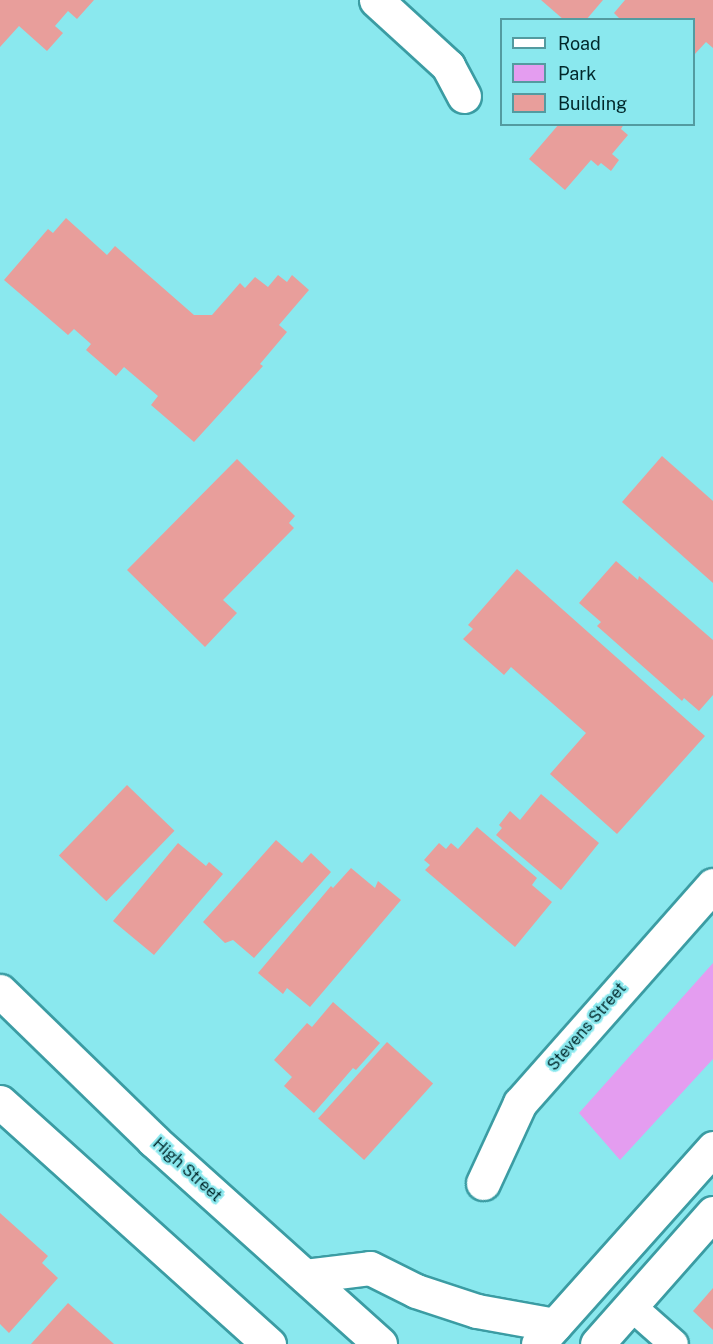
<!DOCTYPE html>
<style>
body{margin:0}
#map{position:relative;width:713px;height:1344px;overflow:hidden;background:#8ae8ee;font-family:"Public Sans",sans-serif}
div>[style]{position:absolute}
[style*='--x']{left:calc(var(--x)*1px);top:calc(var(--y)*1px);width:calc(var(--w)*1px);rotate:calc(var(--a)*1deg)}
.green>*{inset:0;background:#e49df0}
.building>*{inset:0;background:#e89e9b;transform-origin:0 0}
.roads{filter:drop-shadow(2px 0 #3b9ca3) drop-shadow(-2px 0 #3b9ca3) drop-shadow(0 2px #3b9ca3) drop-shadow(0 -2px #3b9ca3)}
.service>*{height:28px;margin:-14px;padding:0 14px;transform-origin:14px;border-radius:14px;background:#fff}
.minor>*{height:33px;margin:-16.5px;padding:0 16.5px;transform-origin:16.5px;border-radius:16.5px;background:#fff}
.secondary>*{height:33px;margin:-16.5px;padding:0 16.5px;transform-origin:16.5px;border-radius:16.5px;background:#fff}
span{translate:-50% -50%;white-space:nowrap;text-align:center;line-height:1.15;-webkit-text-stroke:5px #8ae8ee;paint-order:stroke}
.street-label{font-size:16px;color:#00272a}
.legend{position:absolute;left:500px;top:18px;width:195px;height:108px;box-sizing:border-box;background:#8ae8ee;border:2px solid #539ba0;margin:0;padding:8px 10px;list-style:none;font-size:18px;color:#00272a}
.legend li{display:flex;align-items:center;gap:12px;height:30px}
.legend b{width:30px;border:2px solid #539ba0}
</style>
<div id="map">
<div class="green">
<div style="clip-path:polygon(713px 963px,713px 1059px,620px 1160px,579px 1113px)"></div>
</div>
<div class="building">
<div style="clip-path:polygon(0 0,94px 0,77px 19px,68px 11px,55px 26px,63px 33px,47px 51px,19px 26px,0 47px)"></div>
<div style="clip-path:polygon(541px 0,603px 0,586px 20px,564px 20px)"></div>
<div style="clip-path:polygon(625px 0,713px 0,713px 48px,706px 42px,694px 55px,694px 20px,621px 20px,614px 13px)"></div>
<div style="clip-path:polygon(559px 124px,624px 124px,621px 129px,628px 135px,612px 154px,619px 160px,611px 171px,601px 163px,598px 166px,591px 160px,565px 190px,529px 159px)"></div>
<div style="clip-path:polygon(66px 218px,107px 255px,115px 246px,194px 315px,212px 315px,240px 283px,245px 288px,255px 277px,268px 287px,278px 275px,287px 282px,292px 275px,309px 290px,279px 325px,287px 332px,260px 364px,263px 366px,194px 442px,151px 405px,158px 396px,124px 367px,116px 376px,86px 350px,91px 344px,74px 329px,68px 335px,4px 280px,48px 229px,53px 233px)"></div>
<div style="clip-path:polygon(662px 456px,713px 501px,713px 583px,622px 502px)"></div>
<div style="clip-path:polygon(237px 459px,295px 516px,289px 523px,294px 528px,223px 600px,237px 613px,205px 647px,127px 570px)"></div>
<div style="clip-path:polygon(616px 561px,638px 580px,639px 576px,713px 640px,713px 695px,699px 711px,684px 698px,682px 701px,597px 626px,601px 622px,579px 603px)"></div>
<div style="clip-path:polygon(517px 569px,705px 736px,617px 834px,550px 774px,586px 733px,511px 667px,504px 675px,463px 639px,473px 629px,468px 625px)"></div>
<div style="left:127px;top:785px;width:66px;height:98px;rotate:44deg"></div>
<div style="clip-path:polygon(541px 794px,599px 843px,561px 890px,496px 835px,502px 828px,499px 825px,510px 811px,520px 820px)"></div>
<div style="clip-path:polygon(477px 827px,537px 878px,532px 885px,552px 902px,515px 947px,425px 870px,430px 865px,424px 860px,439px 843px,446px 849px,451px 843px,458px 849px)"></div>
<div style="clip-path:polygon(276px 840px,302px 863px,311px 853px,331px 872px,254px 958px,233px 940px,225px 943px,203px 922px)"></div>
<div style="clip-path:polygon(178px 843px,206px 866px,209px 862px,223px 874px,154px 955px,113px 921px)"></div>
<div style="clip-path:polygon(351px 868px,375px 888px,378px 881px,401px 900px,310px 1007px,287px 988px,283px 994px,258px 973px,331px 886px,333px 888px)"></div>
<div style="clip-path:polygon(333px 1002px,380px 1043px,356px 1070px,353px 1068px,314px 1113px,284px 1086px,292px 1077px,274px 1060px,307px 1023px,312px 1027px)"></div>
<div style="left:387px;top:1042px;width:62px;height:103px;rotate:42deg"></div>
<div style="clip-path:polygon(0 1213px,48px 1256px,42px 1263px,58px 1278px,9px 1333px,0 1324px)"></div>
<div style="clip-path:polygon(713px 1288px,713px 1330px,693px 1311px)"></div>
<div style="clip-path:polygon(68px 1303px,114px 1344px,31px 1344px)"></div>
</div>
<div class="roads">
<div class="service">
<div style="--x:631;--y:1306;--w:57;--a:41.5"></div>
</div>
<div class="minor">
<div style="--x:376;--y:0;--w:98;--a:42.5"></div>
<div style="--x:448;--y:66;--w:34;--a:62"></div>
<div style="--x:483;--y:1183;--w:88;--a:-65.2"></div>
<div style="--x:520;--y:1103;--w:291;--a:-48.5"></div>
</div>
<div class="secondary">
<div style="--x:0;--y:991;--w:214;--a:44.2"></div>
<div style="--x:153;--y:1140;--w:305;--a:41.9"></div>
<div style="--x:0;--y:1102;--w:362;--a:42"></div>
<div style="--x:305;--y:1276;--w:65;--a:-7"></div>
<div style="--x:370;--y:1268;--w:51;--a:26.6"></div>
<div style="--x:416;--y:1291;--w:64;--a:18.2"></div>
<div style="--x:477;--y:1311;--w:79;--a:10.2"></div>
<div style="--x:538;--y:1344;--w:263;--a:-48.2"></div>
<div style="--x:597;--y:1344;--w:175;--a:-48.5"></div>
</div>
</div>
<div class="street-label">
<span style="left:587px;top:1027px;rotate:-49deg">Stevens Street</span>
<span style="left:187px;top:1170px;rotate:42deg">High Street</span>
</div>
<ul class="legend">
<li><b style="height:8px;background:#fff"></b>Road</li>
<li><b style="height:16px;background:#e49df0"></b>Park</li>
<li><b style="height:16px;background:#e89e9b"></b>Building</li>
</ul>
</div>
